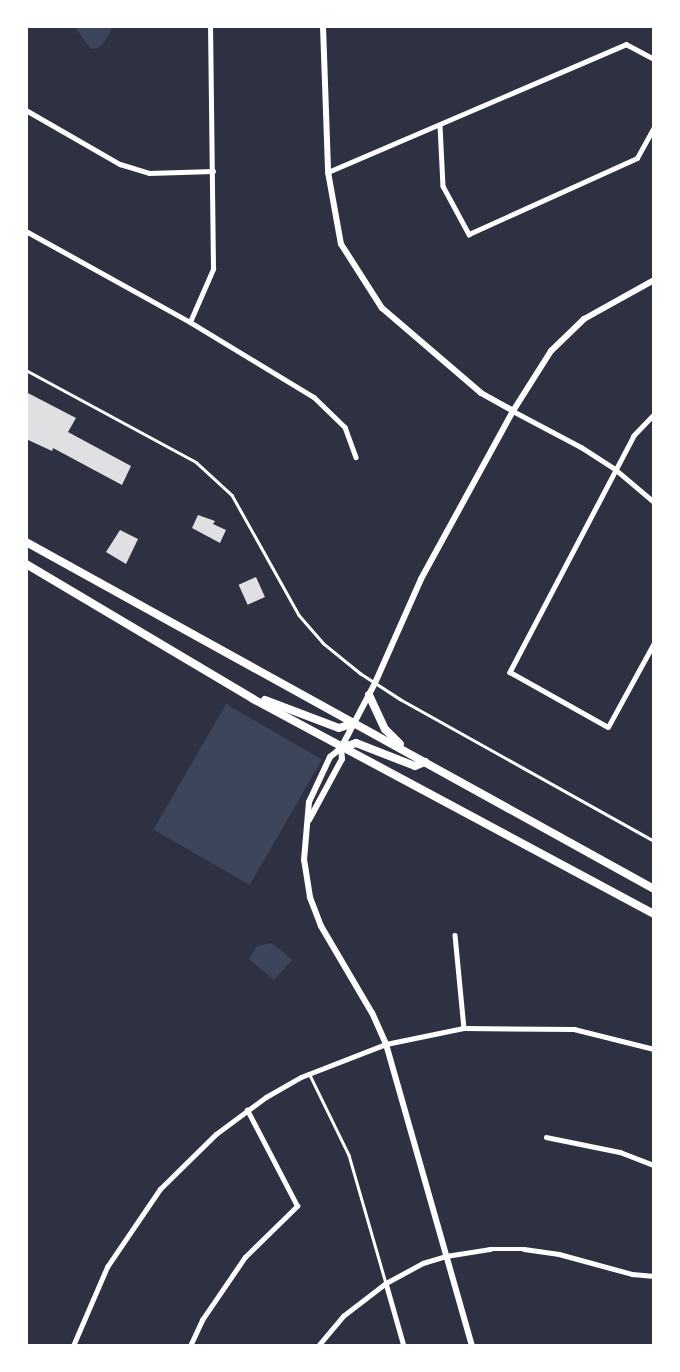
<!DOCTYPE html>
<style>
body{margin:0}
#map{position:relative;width:680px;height:1372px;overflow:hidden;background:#2d3142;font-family:Spectral,serif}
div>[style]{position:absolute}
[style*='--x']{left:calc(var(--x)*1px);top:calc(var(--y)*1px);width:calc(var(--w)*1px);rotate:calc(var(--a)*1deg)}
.green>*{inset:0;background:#3c4559;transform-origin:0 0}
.building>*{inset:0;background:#e0e0e3;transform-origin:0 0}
.service>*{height:2.5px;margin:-1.25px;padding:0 1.25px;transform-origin:1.25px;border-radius:1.25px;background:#fff}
.minor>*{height:4.5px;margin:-2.25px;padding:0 2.25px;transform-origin:2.25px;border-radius:2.25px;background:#fff}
.tertiary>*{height:6px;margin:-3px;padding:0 3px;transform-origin:3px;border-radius:3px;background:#fff}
.primary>*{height:8px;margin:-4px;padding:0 4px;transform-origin:4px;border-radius:4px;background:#fff}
span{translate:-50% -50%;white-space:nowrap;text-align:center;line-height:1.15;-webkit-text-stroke:7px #fff;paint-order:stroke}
.frame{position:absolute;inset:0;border:28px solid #fff;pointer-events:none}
</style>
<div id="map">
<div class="green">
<div style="clip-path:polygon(74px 26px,113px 26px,104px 43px,98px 48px,91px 49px)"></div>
<div style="left:226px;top:704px;width:111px;height:145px;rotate:30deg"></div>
<div style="clip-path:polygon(272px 943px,292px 960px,274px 980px,249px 959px,257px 946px)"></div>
</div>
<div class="building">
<div style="clip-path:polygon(26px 392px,76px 418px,68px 432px,131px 466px,122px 485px,53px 448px,52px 451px,26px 439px)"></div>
<div style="clip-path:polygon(198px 515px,215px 521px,213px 524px,226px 530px,220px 543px,192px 528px)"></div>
<div style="clip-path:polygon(120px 530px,138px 539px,126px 564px,106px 552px)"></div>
<div style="left:256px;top:577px;width:22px;height:19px;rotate:66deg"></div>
</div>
<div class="service">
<div style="--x:26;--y:370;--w:193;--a:28.4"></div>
<div style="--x:196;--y:462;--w:49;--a:42.5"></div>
<div style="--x:232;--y:495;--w:137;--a:60.8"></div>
<div style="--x:299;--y:615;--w:37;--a:49"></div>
<div style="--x:323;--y:643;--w:48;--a:39"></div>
<div style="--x:360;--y:673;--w:48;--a:33"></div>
<div style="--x:400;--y:699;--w:291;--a:29.2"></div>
<div style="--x:309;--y:1073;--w:91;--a:64"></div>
<div style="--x:349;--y:1155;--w:133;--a:73.9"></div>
</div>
<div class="minor">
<div style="--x:26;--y:110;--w:108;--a:29.9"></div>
<div style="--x:120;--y:164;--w:30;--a:17"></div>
<div style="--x:149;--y:173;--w:64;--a:-1.8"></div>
<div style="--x:440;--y:125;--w:61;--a:87.2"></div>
<div style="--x:443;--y:186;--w:55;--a:61.6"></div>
<div style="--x:469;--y:234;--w:184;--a:-24.3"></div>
<div style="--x:637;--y:158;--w:35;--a:-61"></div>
<div style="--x:328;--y:172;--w:324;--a:-23.2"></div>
<div style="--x:626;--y:44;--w:32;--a:28"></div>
<div style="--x:26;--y:231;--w:188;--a:29"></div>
<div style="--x:190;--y:322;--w:145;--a:31.2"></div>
<div style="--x:314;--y:397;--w:43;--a:44.1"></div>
<div style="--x:345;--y:427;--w:32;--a:70"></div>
<div style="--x:190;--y:322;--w:58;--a:-66.5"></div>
<div style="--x:213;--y:269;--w:243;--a:-90.7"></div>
<div style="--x:513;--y:411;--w:77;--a:27.9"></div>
<div style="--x:581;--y:447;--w:40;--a:32.9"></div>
<div style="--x:615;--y:469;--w:51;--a:40.2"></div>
<div style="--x:654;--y:415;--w:29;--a:134"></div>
<div style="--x:634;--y:436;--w:267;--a:117.7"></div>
<div style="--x:510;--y:672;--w:112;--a:29.3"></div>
<div style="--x:608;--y:727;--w:96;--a:-61.3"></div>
<div style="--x:455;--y:935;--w:93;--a:84.5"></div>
<div style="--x:546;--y:1137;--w:76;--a:11.5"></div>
<div style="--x:620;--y:1152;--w:36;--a:21"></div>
<div style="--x:386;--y:1283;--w:66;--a:74.1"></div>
<div style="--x:73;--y:1346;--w:86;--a:-66.7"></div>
<div style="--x:107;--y:1267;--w:94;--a:-55.8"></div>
<div style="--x:160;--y:1189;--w:78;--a:-44.5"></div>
<div style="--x:216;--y:1134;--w:62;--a:-36.5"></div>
<div style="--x:266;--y:1097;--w:40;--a:-29.7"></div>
<div style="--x:301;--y:1077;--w:91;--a:-21.2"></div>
<div style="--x:386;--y:1044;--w:80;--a:-11.6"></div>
<div style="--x:464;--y:1028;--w:110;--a:0.5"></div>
<div style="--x:574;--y:1029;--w:82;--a:14"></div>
<div style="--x:190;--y:1346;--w:29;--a:-65"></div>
<div style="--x:202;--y:1320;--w:76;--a:-55.7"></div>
<div style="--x:245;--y:1257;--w:73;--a:-44.4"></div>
<div style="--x:297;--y:1206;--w:108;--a:-117.5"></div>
<div style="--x:318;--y:1346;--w:39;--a:-50"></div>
<div style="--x:343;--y:1316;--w:54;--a:-37.5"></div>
<div style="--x:386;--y:1283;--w:42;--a:-28.4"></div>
<div style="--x:423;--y:1263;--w:24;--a:-17"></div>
<div style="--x:446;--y:1256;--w:45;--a:-9"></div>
<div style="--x:490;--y:1249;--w:34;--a:0"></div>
<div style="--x:524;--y:1249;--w:35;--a:8"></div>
<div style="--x:559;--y:1254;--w:76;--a:15.3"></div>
<div style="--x:632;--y:1274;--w:22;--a:5"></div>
</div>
<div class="tertiary">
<div style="--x:323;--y:26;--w:146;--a:88"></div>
<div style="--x:328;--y:172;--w:73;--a:79.8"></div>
<div style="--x:341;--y:244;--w:76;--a:57.4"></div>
<div style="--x:382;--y:308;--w:130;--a:40.6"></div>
<div style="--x:481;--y:393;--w:37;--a:29"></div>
<div style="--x:309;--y:820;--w:69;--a:-61.6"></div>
<div style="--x:342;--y:759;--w:11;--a:-95"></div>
<div style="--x:472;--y:1346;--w:314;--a:-105.9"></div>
<div style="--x:386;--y:1044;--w:34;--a:-114"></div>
<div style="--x:372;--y:1013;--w:101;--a:-120.4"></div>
<div style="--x:321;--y:926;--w:31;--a:-111"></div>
<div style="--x:310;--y:897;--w:37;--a:-99"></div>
<div style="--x:304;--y:860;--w:58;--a:-85.1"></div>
<div style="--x:309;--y:802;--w:50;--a:-65"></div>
<div style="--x:330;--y:757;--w:14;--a:-39"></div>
<div style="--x:341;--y:748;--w:73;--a:-62.4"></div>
<div style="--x:375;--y:683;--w:114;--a:-66.1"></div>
<div style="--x:421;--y:579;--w:192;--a:-61.3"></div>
<div style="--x:513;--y:411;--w:71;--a:-57.7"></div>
<div style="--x:551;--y:351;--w:46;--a:-44.1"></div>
<div style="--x:584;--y:319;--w:80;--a:-29.1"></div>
</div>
<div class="primary">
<div style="--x:26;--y:542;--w:717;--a:28.92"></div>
<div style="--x:26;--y:564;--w:264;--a:30.7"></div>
<div style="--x:253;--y:699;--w:455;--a:28.2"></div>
<div style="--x:369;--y:695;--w:38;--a:65"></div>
<div style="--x:385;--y:729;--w:21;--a:45"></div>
<div style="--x:265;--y:700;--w:79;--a:20.7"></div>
<div style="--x:339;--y:728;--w:16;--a:-18"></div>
<div style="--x:341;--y:748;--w:16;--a:-18"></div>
<div style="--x:356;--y:743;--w:63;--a:21.3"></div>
<div style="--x:415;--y:766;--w:11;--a:-22"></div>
</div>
<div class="frame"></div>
</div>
